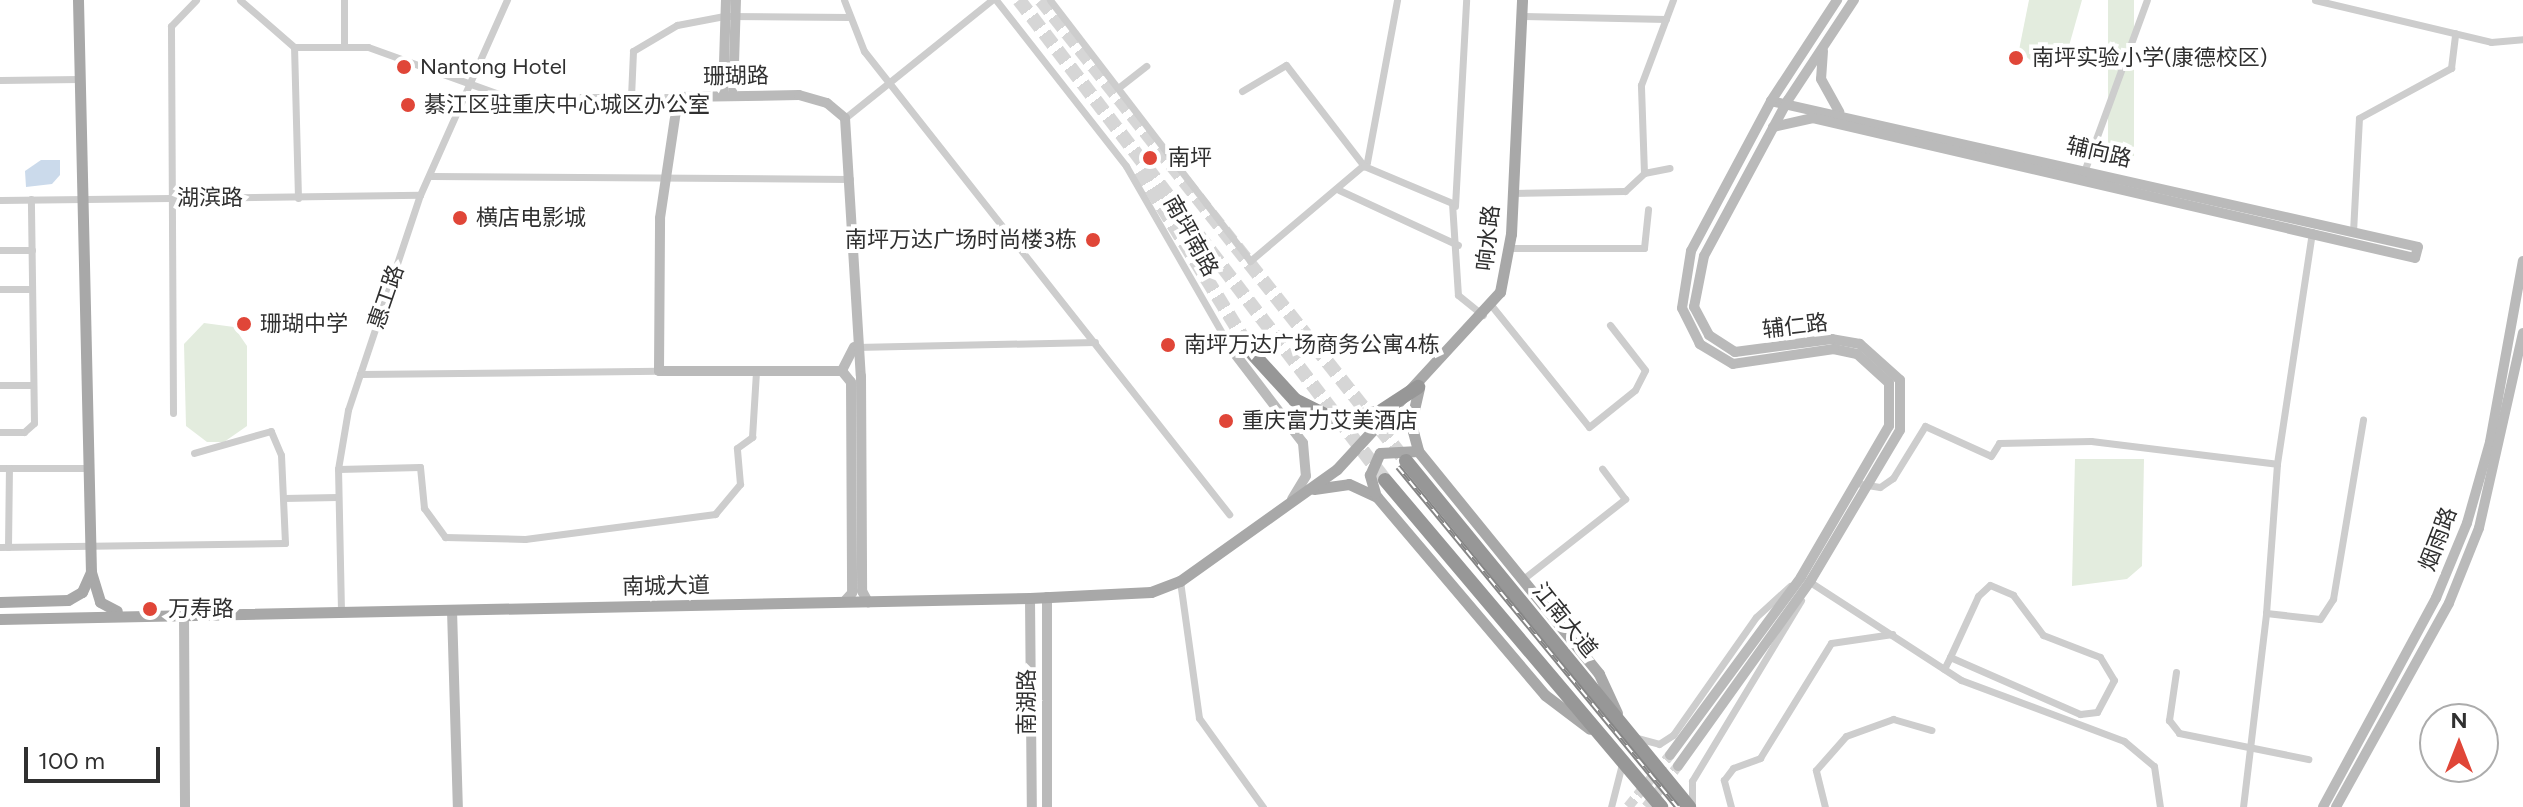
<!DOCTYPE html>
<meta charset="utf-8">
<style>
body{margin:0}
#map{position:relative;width:2523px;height:807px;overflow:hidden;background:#fff;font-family:Figtree,"Noto Sans SC",sans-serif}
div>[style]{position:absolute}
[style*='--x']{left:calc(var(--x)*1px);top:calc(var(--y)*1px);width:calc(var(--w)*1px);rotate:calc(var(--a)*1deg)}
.green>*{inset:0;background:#e3ecde;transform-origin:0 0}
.water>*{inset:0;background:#cbdaeb}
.secondary-tunnel>*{height:10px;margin-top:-5px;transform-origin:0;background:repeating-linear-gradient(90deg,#d6d6d6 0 10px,transparent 0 15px)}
.highway-tunnel>*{height:14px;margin-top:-7px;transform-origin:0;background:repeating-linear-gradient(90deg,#d6d6d6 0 14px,transparent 0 21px)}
.street>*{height:7px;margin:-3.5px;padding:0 3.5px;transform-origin:3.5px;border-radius:3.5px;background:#cdcdcd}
.secondary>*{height:10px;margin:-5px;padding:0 5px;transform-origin:5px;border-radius:5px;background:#bababa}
.primary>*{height:11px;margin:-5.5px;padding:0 5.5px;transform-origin:5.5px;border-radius:5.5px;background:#a8a8a8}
.highway>*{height:14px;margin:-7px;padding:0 7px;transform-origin:7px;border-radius:7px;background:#979797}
.rail>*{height:6px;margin-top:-3px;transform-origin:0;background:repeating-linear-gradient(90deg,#fff 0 9px,#858585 0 18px);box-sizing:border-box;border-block:2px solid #858585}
.dots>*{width:22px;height:22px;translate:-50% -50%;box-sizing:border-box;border:4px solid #fff;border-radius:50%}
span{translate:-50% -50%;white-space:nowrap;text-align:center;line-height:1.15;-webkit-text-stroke:8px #fff;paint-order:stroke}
.poi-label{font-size:22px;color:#303030}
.left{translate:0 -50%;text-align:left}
.right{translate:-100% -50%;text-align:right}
.street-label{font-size:22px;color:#303030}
.north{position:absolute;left:2419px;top:703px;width:80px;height:80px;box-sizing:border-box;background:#fff;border:2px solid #acacac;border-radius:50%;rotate:0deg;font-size:22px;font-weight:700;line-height:32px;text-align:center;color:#303030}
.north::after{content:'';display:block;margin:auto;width:28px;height:36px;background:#e04638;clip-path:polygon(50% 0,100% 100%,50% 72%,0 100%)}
.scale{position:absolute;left:24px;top:747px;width:136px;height:36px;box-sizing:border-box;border:4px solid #303030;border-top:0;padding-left:10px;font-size:24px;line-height:28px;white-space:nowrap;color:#303030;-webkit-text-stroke:6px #fff;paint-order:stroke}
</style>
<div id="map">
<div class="green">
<div style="clip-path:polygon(2029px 0,2082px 0,2067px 53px,2055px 65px,2038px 67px,2019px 50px)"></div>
<div style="left:2108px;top:0;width:26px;height:156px"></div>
<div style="clip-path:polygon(204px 323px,234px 327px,247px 346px,247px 426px,224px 442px,207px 442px,186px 426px,184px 344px)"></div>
<div style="clip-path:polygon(2075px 459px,2144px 459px,2142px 566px,2127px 579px,2072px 586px)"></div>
</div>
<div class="water">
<div style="clip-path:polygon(41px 160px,60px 160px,60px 175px,52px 184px,26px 187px,25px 171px)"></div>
</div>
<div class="secondary-tunnel">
<div style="--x:1628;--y:807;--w:67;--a:-51.1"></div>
<div style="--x:1646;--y:807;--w:52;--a:-52"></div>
</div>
<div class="highway-tunnel">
<div style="--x:1019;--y:0;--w:604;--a:52.67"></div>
<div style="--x:1041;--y:0;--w:587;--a:51.65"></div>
<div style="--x:1140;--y:171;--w:215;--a:58.3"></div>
</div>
<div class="street">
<div style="--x:240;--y:0;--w:72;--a:41"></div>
<div style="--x:844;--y:0;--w:55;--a:68.6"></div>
<div style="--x:864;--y:51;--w:590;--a:51.75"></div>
<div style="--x:996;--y:0;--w:211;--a:51.9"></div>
<div style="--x:1126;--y:166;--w:212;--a:60.1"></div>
<div style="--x:1050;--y:0;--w:329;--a:52.5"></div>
<div style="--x:1250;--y:261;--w:153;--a:-40.2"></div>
<div style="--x:1367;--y:162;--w:165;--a:-79.5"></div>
<div style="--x:2315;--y:0;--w:181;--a:13.4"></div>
<div style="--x:2491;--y:42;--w:32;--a:-5"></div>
<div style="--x:1521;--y:16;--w:145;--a:1.2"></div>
<div style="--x:344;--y:47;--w:47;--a:-90"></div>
<div style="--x:0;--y:80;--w:80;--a:-0.7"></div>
<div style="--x:1118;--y:88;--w:36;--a:-38"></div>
<div style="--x:1242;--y:91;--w:51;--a:-30.6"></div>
<div style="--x:1286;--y:65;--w:128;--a:52.3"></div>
<div style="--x:1364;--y:166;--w:95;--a:22.8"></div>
<div style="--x:1452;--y:203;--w:92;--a:86.3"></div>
<div style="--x:1458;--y:295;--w:32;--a:39"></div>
<div style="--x:631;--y:97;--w:46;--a:-87.5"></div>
<div style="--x:633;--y:51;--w:51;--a:-30.6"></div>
<div style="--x:677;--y:25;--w:48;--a:-10.8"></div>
<div style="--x:724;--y:16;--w:125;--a:0.5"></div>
<div style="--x:845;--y:118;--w:189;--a:-38.8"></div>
<div style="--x:2085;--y:169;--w:180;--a:-69.9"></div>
<div style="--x:1644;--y:173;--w:88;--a:-92"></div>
<div style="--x:1641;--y:85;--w:91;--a:-69.4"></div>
<div style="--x:431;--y:176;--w:419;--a:0.4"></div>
<div style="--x:1339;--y:190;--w:131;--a:24.8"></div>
<div style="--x:1512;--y:193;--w:113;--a:-1"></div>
<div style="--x:1625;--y:191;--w:26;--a:-43"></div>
<div style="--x:1644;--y:173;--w:26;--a:-11"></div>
<div style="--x:298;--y:198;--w:151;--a:-91.5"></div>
<div style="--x:294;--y:47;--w:74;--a:0"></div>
<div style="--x:368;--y:47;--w:148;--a:19.8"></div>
<div style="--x:507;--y:97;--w:171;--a:0"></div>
<div style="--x:0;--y:200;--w:420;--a:-0.7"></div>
<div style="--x:1455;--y:206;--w:206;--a:-86.9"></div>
<div style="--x:2312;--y:232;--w:235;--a:98.6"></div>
<div style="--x:2277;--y:464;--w:149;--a:94.2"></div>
<div style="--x:2266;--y:613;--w:54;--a:6.3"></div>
<div style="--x:2320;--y:619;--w:24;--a:-57"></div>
<div style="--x:2333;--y:599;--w:182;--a:-80.5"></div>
<div style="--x:2353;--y:232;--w:114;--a:-87"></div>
<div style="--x:2359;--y:118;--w:105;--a:-28.5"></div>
<div style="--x:2451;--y:68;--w:35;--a:-83"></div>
<div style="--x:1510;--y:248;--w:134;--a:0"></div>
<div style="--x:1644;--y:248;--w:39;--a:-84"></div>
<div style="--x:0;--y:250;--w:32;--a:0"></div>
<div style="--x:0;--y:289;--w:32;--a:0"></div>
<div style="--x:1491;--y:305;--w:156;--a:51.2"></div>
<div style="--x:1589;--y:427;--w:59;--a:-38.8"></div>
<div style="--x:1635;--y:390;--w:22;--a:-63"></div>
<div style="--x:1645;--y:370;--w:57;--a:-127.9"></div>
<div style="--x:856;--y:347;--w:239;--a:-1.2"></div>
<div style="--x:360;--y:374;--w:299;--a:-0.6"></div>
<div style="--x:0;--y:385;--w:33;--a:0"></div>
<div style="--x:173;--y:413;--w:387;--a:-90.3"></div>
<div style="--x:171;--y:26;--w:36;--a:-46"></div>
<div style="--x:0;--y:432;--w:24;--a:0"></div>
<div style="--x:24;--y:432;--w:13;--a:-42"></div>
<div style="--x:34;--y:423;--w:224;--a:-90.8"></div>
<div style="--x:0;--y:468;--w:89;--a:0"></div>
<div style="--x:338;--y:469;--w:82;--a:-1.4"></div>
<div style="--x:420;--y:467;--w:41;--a:84.4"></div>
<div style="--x:424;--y:508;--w:36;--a:54"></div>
<div style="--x:445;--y:537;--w:80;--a:1.4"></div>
<div style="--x:525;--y:539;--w:192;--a:-7.5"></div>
<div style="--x:715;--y:514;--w:39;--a:-50"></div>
<div style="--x:740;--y:484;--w:36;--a:-95"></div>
<div style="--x:737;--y:448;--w:19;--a:-36"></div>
<div style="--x:752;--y:437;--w:66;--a:-86.5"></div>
<div style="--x:1861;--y:484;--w:19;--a:9"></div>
<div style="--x:1880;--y:487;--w:16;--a:-35"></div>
<div style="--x:1893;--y:478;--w:61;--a:-58.4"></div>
<div style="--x:1925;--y:426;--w:72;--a:24.4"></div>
<div style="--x:1991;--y:456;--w:15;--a:-58"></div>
<div style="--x:1999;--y:443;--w:92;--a:-1.2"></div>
<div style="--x:2091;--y:441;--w:187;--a:7"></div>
<div style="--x:283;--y:498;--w:55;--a:-1"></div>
<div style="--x:0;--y:547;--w:285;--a:-0.8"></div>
<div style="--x:285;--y:543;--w:88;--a:-92.6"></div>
<div style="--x:281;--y:455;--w:26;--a:-113"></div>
<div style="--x:271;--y:431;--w:80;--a:164.1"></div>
<div style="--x:8;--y:547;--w:79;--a:-89.3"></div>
<div style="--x:1523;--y:579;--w:130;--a:-38.1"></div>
<div style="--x:1625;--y:499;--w:38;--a:-127"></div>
<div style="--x:1180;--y:581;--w:138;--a:82.1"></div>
<div style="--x:1199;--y:718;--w:110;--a:54.3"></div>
<div style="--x:1810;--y:582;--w:180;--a:33"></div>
<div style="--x:1961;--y:680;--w:174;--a:20.5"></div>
<div style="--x:2124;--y:741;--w:39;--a:40"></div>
<div style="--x:2154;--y:766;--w:41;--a:81.7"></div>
<div style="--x:341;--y:611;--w:142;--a:-91.2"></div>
<div style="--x:338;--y:469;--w:60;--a:-80.4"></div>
<div style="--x:348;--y:410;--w:227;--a:-71.5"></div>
<div style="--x:420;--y:195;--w:214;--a:-66"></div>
<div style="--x:1944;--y:669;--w:13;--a:-63"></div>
<div style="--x:1950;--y:657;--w:67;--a:-65.3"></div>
<div style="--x:1978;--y:596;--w:16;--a:-43"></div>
<div style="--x:1990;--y:585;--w:25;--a:23"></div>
<div style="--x:2013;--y:595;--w:50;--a:53.1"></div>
<div style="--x:2043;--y:635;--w:61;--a:21.1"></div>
<div style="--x:2100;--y:657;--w:27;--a:59"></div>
<div style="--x:2114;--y:680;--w:36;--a:118"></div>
<div style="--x:2097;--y:712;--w:17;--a:173"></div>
<div style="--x:2080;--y:714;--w:142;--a:-156.3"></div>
<div style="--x:2176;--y:672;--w:49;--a:98.3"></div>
<div style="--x:2169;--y:720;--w:16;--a:52"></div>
<div style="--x:2179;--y:733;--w:132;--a:11.4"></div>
<div style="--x:1637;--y:738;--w:23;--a:15"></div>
<div style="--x:1659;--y:744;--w:17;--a:-33"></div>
<div style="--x:1673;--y:735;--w:144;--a:-54.9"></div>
<div style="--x:1756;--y:617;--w:46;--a:-42.4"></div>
<div style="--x:1692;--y:805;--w:24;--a:-90"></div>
<div style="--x:1692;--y:781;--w:211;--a:-58.9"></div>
<div style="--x:1611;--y:807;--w:44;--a:-75.7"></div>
<div style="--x:1731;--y:807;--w:28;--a:-105"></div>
<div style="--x:1724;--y:780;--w:15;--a:-53"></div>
<div style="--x:1733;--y:768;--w:29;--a:-20"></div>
<div style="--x:1760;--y:758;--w:135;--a:-58.3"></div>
<div style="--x:1831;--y:643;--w:62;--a:-8.4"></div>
<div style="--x:1825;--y:807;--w:38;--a:-104"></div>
<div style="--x:1816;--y:770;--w:45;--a:-48.6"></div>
<div style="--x:1846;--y:736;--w:50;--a:-19.9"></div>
<div style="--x:1893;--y:719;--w:40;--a:16"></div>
<div style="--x:2243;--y:807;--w:195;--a:-83.2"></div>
</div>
<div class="secondary">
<div style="--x:1823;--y:51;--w:28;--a:94"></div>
<div style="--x:1821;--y:79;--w:38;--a:61"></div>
<div style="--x:723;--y:95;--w:95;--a:-88.2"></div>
<div style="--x:733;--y:95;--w:95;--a:-88.2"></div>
<div style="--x:1771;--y:101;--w:663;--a:12.72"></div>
<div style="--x:2418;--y:247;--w:11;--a:105"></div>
<div style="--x:2415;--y:258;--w:618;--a:-166.91"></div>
<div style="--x:1813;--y:118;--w:41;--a:167.3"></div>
<div style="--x:854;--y:347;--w:27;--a:117"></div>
<div style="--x:842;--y:371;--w:183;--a:180"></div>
<div style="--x:659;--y:371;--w:153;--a:-89.6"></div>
<div style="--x:660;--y:218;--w:122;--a:-81.5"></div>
<div style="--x:678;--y:97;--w:121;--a:-0.9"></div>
<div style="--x:799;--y:95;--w:29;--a:16"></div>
<div style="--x:827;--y:103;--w:23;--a:40"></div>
<div style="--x:845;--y:118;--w:258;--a:86.5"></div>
<div style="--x:861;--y:376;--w:215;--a:89.7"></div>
<div style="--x:862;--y:591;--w:13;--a:61"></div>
<div style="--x:1232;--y:350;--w:117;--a:52.6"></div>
<div style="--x:1303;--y:443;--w:33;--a:85"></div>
<div style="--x:1306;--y:476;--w:27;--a:121"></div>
<div style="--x:842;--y:371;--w:14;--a:51"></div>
<div style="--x:851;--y:382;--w:211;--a:89.7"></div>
<div style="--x:852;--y:593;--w:12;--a:132"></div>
<div style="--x:1047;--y:597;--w:210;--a:90"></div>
<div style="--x:1030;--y:598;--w:209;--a:89.5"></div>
<div style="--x:452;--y:610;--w:197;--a:88.3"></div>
<div style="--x:184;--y:612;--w:195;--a:89.7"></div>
<div style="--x:1670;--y:755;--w:221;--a:-53.6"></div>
<div style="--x:1801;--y:577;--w:175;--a:-59.8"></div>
<div style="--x:1889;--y:426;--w:43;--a:-90"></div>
<div style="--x:1889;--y:383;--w:43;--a:-137.8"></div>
<div style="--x:1857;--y:354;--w:24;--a:-168"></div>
<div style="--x:1834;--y:349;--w:102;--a:171.6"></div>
<div style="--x:1733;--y:364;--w:39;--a:-149"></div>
<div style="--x:1700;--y:344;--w:40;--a:-116.6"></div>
<div style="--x:1682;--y:308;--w:58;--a:-81"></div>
<div style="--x:1691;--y:251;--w:170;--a:-61.9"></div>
<div style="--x:1771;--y:101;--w:121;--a:-56.8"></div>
<div style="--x:1678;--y:766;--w:229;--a:-54.4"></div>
<div style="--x:1811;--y:580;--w:174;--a:-59.3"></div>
<div style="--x:1900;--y:430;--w:50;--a:-90"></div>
<div style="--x:1900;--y:380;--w:54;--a:-138"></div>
<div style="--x:1860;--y:344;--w:28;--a:-170"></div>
<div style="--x:1832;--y:339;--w:98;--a:172.4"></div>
<div style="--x:1735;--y:352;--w:31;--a:-147"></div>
<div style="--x:1709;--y:335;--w:32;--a:-118"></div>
<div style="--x:1694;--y:307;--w:52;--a:-78.9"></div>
<div style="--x:1704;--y:256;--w:177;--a:-61.7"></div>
<div style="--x:1788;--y:100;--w:120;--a:-56.6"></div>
<div style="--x:2323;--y:807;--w:238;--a:-61.6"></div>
<div style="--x:2436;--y:598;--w:81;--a:-67.5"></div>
<div style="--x:2467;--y:523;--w:84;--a:-74.1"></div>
<div style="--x:2490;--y:442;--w:184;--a:-79.7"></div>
<div style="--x:2336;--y:807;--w:233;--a:-61"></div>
<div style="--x:2449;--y:603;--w:81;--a:-68.2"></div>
<div style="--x:2479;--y:528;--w:200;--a:-77.3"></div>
</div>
<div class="primary">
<div style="--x:78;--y:0;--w:572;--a:88.7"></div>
<div style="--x:91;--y:572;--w:31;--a:73"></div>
<div style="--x:100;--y:602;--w:19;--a:28"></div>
<div style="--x:1419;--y:388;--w:37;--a:103"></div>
<div style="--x:1411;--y:424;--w:28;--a:75"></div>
<div style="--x:1418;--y:451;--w:287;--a:50.9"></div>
<div style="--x:1599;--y:674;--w:43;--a:65.2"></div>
<div style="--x:1314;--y:489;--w:35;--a:-8"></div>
<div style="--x:1349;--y:484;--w:31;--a:25"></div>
<div style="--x:1377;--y:497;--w:260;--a:49.7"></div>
<div style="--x:1545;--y:695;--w:56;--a:37.1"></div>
<div style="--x:1375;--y:493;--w:19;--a:-106"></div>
<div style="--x:1370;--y:475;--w:24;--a:-66"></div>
<div style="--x:1380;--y:453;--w:38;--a:-3"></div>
<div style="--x:0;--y:602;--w:68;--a:-1.7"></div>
<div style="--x:68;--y:600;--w:16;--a:-30"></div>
<div style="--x:82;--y:592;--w:22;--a:-66"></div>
<div style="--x:0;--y:619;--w:1030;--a:-1.17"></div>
<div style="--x:1030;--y:598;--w:121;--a:-2.8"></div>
<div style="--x:1151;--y:592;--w:31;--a:-21"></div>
<div style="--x:1180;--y:581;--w:193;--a:-35.5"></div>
<div style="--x:1337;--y:469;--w:241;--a:-47.4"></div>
<div style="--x:1500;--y:292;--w:59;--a:-79.3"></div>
<div style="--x:1511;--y:234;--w:234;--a:-87.3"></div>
</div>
<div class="highway">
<div style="--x:1253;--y:354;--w:62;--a:47.6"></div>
<div style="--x:1295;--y:400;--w:42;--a:26.6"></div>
<div style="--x:1333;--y:419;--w:45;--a:-7.6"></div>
<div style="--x:1378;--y:413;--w:48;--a:-33"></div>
<div style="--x:1406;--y:461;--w:447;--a:50.7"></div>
<div style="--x:1385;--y:480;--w:428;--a:49.8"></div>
</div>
<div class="rail">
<div style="--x:1398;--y:467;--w:440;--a:50.6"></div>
</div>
<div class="dots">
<div style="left:2016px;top:58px;background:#e04638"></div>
<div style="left:404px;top:67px;background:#e04638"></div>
<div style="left:408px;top:105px;background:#e04638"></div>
<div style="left:1150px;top:158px;background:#e04638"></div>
<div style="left:460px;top:218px;background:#e04638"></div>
<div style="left:1093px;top:240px;background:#e04638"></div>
<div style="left:244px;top:324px;background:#e04638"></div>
<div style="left:1168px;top:345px;background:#e04638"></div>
<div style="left:1226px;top:421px;background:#e04638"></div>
<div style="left:150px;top:609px;background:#e04638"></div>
</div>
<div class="poi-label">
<span class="left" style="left:2032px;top:58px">南坪实验小学(康德校区)</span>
<span class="left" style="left:420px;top:67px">Nantong Hotel</span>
<span class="left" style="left:424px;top:105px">綦江区驻重庆中心城区办公室</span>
<span class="left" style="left:1168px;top:158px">南坪</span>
<span class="left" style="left:476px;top:218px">横店电影城</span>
<span class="right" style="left:1077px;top:240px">南坪万达广场时尚楼3栋</span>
<span class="left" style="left:260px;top:324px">珊瑚中学</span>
<span class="left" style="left:1184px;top:345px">南坪万达广场商务公寓4栋</span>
<span class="left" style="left:1242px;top:421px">重庆富力艾美酒店</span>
<span class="left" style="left:168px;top:609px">万寿路</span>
</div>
<div class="street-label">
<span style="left:736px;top:76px;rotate:-1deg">珊瑚路</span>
<span style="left:2099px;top:152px;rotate:13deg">辅向路</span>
<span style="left:210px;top:198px">湖滨路</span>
<span style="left:1191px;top:236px;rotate:61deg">南坪南路</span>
<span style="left:1488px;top:238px;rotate:-84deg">响水路</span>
<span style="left:386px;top:297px;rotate:-71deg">惠工路</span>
<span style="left:1795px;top:326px;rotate:-7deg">辅仁路</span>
<span style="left:2438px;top:539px;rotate:-69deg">烟雨路</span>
<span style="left:666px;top:586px;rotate:-1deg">南城大道</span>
<span style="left:1565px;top:620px;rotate:51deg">江南大道</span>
<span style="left:1027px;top:702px;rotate:-90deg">南湖路</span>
</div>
<div class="north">N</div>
<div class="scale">100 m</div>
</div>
